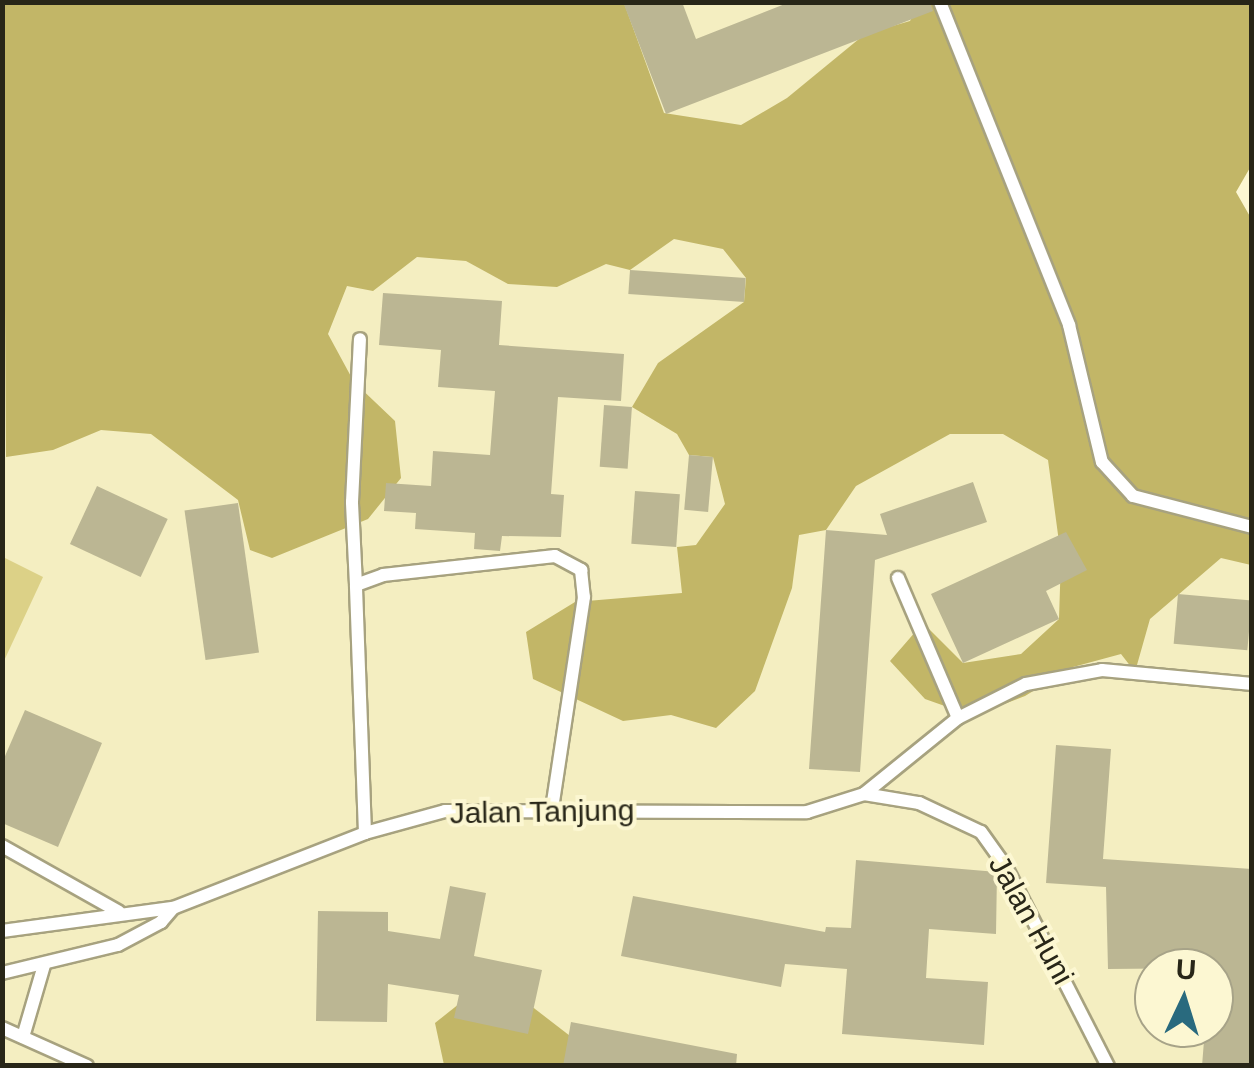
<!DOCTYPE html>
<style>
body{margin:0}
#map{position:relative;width:1254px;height:1068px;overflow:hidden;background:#fcf7d2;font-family:Helvetica,sans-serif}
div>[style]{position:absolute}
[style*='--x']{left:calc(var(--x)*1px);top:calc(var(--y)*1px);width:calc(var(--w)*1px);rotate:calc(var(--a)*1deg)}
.built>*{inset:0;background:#f4eec1}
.green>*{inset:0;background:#dcd187}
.forest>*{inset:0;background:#c2b667}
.building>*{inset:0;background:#bbb693;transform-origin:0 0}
.roads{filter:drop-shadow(2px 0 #a7a27f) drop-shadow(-2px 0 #a7a27f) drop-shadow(0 2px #a7a27f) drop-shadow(0 -2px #a7a27f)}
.service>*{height:12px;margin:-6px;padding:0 6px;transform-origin:6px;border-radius:6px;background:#fff}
span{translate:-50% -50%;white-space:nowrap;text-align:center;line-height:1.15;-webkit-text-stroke:8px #fcf7d2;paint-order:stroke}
.street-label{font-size:30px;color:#282618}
.frame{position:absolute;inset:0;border:5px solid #282618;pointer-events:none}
.north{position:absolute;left:1134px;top:948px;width:100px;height:100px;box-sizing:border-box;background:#fcf7d2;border:2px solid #a7a388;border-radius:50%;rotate:4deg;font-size:28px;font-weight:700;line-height:40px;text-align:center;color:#282618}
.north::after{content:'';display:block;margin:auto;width:35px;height:45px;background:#296a7e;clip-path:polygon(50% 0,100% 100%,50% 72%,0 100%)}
</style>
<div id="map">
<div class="built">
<div style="clip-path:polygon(evenodd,2px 3px,1251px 3px,1200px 283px,1251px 292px,1251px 1065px,3px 1065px,2px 3px,1154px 968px,1214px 968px,1214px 1028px,1154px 1028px,1154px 968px)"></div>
</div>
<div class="green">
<div style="clip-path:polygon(3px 557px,43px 577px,3px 663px)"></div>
</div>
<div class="forest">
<div style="clip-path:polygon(3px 3px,624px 3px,664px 113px,741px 125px,787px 98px,865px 34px,910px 21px,920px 3px,1251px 3px,1251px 166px,1236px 192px,1252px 220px,1251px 565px,1221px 558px,1150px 619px,1135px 672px,1121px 654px,1073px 667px,1025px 696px,973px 716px,925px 699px,890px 661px,923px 623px,963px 663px,1021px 654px,1059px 619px,1061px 557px,1048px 460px,1003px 434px,950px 434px,856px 486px,826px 530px,799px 535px,792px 588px,755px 691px,716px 728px,671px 715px,623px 721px,533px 679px,526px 632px,575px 602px,682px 593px,677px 547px,696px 545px,725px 504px,713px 457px,689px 455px,677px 434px,632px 407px,658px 363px,744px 302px,746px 278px,723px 249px,674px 239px,630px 270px,606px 264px,557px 287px,508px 284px,466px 261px,417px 257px,373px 291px,347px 286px,328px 334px,354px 382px,395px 421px,401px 478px,368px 519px,272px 558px,250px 550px,238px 500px,151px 434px,101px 430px,53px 450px,6px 457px)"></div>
<div style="clip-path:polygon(474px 992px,526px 1002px,574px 1039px,592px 1065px,444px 1065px,435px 1023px)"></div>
</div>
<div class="building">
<div style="clip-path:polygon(623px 2px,682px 2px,696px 39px,790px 2px,930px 2px,933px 11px,666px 114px)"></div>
<div style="left:630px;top:270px;width:116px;height:24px;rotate:4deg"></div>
<div style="clip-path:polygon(383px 293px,502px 301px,499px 345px,624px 354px,621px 401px,558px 397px,551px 494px,564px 495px,561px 537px,502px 536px,500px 551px,474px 549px,475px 533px,415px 529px,416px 513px,384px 511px,386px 483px,431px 486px,433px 451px,490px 455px,495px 391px,438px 387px,441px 350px,379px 345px)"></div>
<div style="left:604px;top:405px;width:28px;height:62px;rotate:4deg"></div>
<div style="left:689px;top:455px;width:24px;height:55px;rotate:5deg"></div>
<div style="clip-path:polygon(973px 482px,987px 522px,875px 560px,860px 772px,809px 769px,826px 530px,887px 535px,880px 514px)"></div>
<div style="left:97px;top:486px;width:78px;height:64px;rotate:25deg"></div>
<div style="left:635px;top:491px;width:45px;height:53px;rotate:4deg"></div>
<div style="left:238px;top:503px;width:151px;height:54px;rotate:82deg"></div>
<div style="clip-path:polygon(1066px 532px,1087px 570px,1046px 591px,1059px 619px,963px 663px,931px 594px)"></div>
<div style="left:1178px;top:594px;width:74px;height:50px;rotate:5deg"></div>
<div style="clip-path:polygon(25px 710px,102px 743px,58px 847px,2px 823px,2px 763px)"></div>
<div style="clip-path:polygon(1056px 745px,1111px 749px,1103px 859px,1252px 869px,1252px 1066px,1202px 1066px,1205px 1028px,1214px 1028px,1214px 968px,1108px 969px,1106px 887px,1046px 883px)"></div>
<div style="clip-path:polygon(856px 860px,997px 872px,996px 934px,929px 929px,926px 978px,988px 982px,984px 1045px,842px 1034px,847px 969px,785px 964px,781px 987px,621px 956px,633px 896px,825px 932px,826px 927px,851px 928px)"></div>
<div style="clip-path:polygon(450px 886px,486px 893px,474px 956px,542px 970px,528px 1034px,454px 1018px,459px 995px,388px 984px,387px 1022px,316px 1021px,318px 911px,388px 912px,388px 931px,440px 939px)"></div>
<div style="clip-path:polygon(571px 1022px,737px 1054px,736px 1066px,563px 1066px)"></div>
</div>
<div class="roads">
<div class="service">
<div style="--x:940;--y:2;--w:348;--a:68.2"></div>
<div style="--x:1069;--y:325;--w:141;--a:76.5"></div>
<div style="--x:1102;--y:462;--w:46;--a:47.6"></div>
<div style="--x:1133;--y:496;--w:123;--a:14.6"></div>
<div style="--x:898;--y:578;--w:152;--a:66.8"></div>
<div style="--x:356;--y:585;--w:83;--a:-92.8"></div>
<div style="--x:352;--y:502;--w:163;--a:-87.2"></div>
<div style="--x:864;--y:794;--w:56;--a:9.3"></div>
<div style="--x:919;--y:803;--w:68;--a:25.1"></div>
<div style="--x:981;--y:832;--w:43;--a:54.5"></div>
<div style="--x:1006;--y:867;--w:224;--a:62.9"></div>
<div style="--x:365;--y:833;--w:248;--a:-92.1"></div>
<div style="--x:356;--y:585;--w:29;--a:-20"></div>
<div style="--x:383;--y:575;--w:173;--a:-6.3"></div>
<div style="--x:555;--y:556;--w:30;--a:28"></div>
<div style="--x:581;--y:570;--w:27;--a:84"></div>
<div style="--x:584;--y:597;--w:213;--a:98.6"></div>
<div style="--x:2;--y:846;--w:134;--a:29.4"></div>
<div style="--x:2;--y:931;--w:173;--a:-7.7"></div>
<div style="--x:173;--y:908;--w:206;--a:-21.3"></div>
<div style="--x:365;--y:833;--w:83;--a:-15.4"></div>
<div style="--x:445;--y:811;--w:362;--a:0.2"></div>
<div style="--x:807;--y:812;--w:60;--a:-17.5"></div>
<div style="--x:864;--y:794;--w:121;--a:-39"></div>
<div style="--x:958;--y:718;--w:76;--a:-26.6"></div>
<div style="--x:1026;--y:684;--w:77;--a:-10.4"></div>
<div style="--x:1102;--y:670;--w:151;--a:5.3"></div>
<div style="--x:2;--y:973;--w:119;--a:-13.6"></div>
<div style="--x:118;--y:945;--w:49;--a:-28.1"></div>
<div style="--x:161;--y:922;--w:18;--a:-49"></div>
<div style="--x:2;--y:1028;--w:93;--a:24.1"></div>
<div style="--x:23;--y:1037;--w:75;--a:-73.7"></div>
</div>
</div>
<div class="street-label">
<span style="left:542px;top:812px;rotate:-1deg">Jalan Tanjung</span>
<span style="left:1031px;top:920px;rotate:61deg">Jalan Huni</span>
</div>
<div class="frame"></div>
<div class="north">U</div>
</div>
